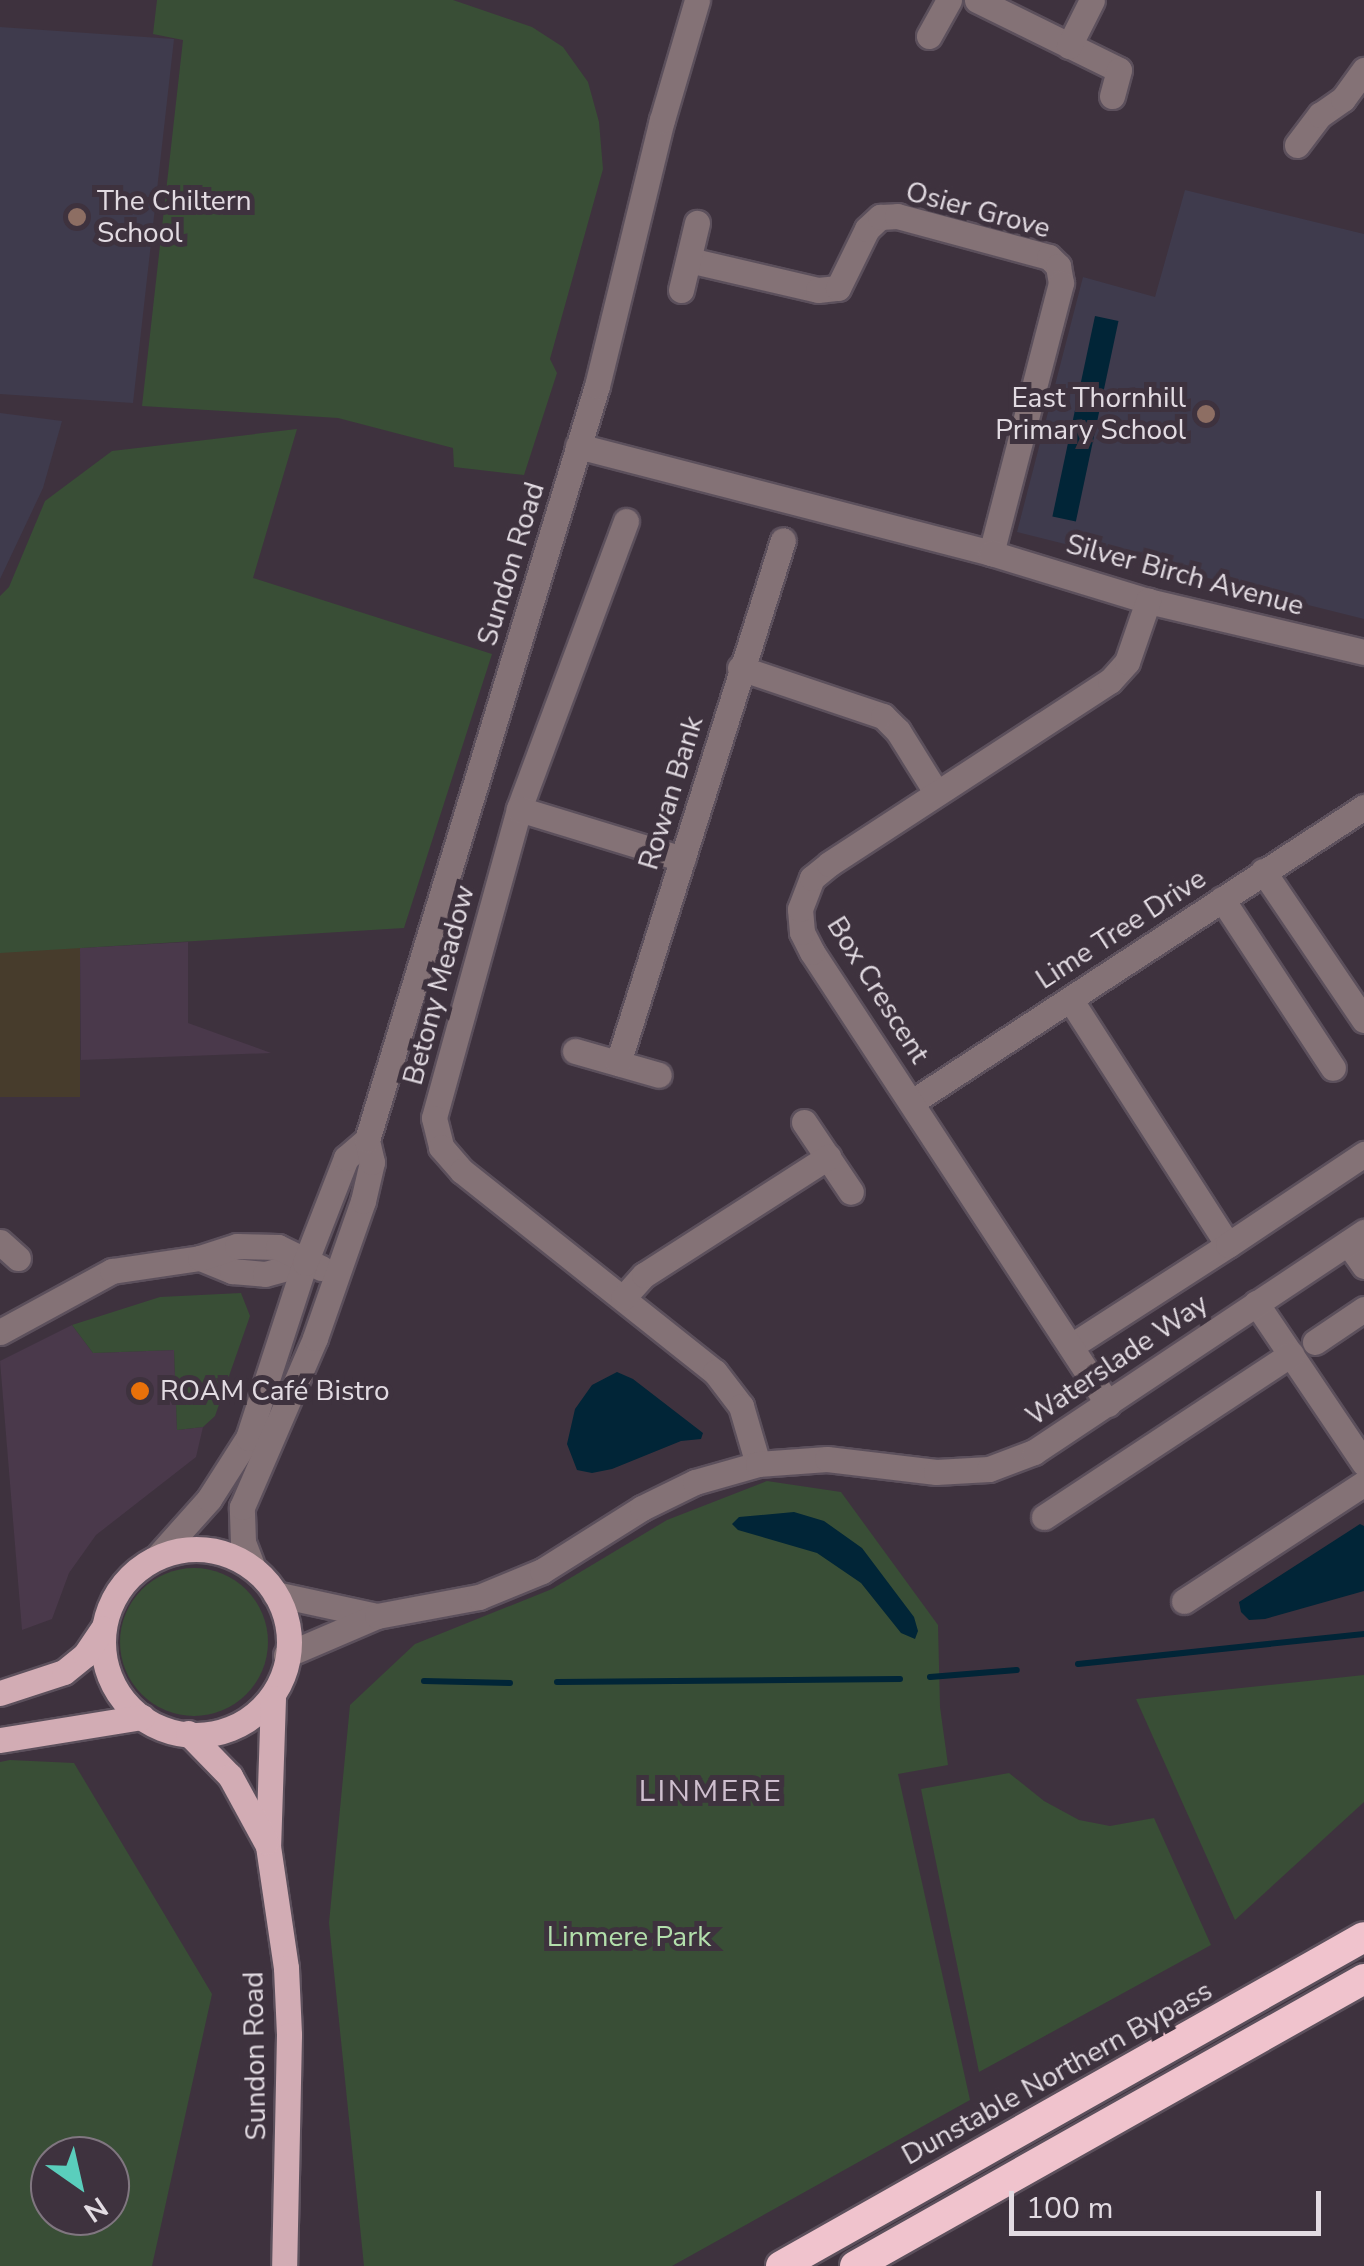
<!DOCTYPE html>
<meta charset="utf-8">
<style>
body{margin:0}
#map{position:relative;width:1364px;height:2266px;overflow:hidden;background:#3e323e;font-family:"Nunito Sans",sans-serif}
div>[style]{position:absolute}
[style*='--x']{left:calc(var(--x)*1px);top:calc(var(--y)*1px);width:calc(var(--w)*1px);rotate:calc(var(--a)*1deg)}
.built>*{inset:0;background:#4a394b}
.industrial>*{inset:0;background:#473c2c;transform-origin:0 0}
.education>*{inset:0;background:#3f3b4d}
.green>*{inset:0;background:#394e36}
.round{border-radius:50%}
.water>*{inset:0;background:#012537;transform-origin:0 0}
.stream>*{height:6px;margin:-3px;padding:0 3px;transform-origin:3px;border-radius:3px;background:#012537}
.roads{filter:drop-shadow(2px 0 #5c505c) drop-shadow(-2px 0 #5c505c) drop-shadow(0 2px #5c505c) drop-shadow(0 -2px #5c505c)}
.minor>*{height:25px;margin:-12.5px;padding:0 12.5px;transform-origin:12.5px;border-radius:12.5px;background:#847276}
.major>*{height:25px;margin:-12.5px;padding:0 12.5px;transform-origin:12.5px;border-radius:12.5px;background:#d2acb4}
.major>.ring{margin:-12.5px;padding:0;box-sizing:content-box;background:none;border:25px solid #d2acb4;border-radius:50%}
.highway>*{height:30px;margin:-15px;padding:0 15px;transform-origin:15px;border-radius:15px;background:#f0c3cd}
.dots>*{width:28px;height:28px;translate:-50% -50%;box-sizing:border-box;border:5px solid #3e323e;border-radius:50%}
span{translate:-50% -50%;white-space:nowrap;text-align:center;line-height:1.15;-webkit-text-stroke:10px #3e323e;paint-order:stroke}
.poi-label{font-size:28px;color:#e2dbe2}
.left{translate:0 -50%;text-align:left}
.right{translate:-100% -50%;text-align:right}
.street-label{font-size:28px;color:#e2dbe2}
.park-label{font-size:28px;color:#b3dfac}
.neighbourhood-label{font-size:30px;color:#cebece;letter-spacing:2.5px}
.north{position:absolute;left:30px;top:2136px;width:100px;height:100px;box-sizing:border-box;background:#3e323e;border:2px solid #807680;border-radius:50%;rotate:146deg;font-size:28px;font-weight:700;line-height:40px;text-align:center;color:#e2dbe2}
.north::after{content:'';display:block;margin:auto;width:35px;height:45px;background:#5acebc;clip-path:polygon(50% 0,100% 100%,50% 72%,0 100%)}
.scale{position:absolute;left:1009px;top:2191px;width:312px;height:45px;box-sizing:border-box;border:5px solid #e2dbe2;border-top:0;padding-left:12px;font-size:30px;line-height:35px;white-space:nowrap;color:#e2dbe2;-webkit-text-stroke:8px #3e323e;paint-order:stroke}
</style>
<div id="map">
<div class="built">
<div style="clip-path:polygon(188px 942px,188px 1023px,271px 1053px,81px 1060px,80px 948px)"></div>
<div style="clip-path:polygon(72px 1325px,93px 1353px,174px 1350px,177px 1430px,203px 1427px,196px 1457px,96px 1535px,69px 1573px,52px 1619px,22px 1630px,0 1361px)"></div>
</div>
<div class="industrial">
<div style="left:80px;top:948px;width:149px;height:80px;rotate:90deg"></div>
</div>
<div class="education">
<div style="clip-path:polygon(0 27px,174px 39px,133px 403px,0 394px)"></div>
<div style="clip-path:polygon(1185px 190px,1364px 234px,1364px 619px,1017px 532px,1083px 277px,1155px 297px)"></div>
<div style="clip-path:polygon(0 413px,62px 421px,43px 488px,0 579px)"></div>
</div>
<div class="green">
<div style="clip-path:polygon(157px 0,453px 0,532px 27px,563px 47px,588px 82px,599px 122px,603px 169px,550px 359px,557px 373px,524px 475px,454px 467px,453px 448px,338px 418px,142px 406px,183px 40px,153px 34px)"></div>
<div style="clip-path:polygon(297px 429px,253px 578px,492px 654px,404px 928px,0 953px,0 596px,9px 587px,45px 501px,112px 451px)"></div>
<div style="clip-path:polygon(241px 1293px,250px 1316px,215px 1416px,203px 1427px,177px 1430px,174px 1350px,93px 1353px,72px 1325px,160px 1297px)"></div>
<div style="clip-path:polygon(767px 1481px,841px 1492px,938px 1625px,940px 1707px,948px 1765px,898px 1774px,970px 2100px,672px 2266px,364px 2266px,329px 1923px,350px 1705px,415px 1644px,552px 1589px,667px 1520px)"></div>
<div class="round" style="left:120px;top:1568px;width:148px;height:148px"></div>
<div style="clip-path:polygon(1364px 1675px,1364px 1802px,1235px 1920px,1136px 1699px)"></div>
<div style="clip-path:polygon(evenodd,10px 1760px,74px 1763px,212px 1994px,152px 2266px,0 2266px,0 1762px,10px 1760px,50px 2156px,110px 2156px,110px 2216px,50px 2216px,50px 2156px)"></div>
<div style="clip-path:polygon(1009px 1773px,1044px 1801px,1079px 1820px,1110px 1826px,1154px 1818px,1211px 1945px,979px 2072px,921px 1789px)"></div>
</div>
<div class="water">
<div style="left:1095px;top:316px;width:24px;height:205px;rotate:12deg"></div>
<div style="clip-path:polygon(617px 1372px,633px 1379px,703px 1433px,701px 1439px,681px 1441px,612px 1469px,592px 1473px,577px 1470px,567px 1444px,575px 1409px,592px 1385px)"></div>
<div style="clip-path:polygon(794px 1512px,824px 1521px,862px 1548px,914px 1617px,918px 1631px,915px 1639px,901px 1633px,861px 1583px,817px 1553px,738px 1530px,732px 1524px,739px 1517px)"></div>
<div style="clip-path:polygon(1360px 1524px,1364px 1526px,1364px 1591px,1265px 1619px,1249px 1620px,1241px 1612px,1239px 1602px)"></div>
</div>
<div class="stream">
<div style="--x:1078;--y:1664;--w:288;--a:-6"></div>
<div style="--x:930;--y:1677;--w:87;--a:-4.6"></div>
<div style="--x:424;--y:1681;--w:86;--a:1.3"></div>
<div style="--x:557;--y:1682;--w:343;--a:-0.5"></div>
</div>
<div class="roads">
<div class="minor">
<div style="--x:977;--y:0;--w:158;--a:26.2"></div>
<div style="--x:1119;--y:70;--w:27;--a:105"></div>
<div style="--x:929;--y:36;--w:41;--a:-60.9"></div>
<div style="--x:1069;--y:46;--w:51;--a:-63.4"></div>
<div style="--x:1297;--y:145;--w:38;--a:-53"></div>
<div style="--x:1320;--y:115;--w:28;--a:-35"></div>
<div style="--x:1343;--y:99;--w:36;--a:-54"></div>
<div style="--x:689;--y:260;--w:132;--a:13.1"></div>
<div style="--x:818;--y:290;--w:20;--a:-6"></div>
<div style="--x:838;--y:288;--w:66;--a:-63.8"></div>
<div style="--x:867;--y:229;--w:18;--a:-43"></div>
<div style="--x:880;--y:217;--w:17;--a:-3"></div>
<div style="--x:897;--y:216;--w:157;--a:15.1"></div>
<div style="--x:1049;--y:257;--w:13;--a:45"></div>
<div style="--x:1058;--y:266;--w:17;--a:80"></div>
<div style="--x:1061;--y:283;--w:279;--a:104.5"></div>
<div style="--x:681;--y:290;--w:69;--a:-76.6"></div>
<div style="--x:578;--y:446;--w:427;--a:14.5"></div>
<div style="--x:991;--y:553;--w:164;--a:17"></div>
<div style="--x:1148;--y:601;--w:222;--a:13.3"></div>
<div style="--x:626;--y:521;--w:307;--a:110.4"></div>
<div style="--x:519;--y:809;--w:320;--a:105.4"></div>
<div style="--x:434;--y:1118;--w:30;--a:76"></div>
<div style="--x:441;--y:1147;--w:32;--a:49"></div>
<div style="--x:462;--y:1171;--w:323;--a:38.5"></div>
<div style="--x:715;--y:1372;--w:43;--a:52.6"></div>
<div style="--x:741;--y:1406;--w:60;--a:73.7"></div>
<div style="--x:740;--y:668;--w:151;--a:18.6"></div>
<div style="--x:883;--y:716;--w:21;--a:45"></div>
<div style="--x:898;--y:731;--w:72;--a:58.1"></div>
<div style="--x:519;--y:809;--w:171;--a:17"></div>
<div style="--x:1263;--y:871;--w:180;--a:55.9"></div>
<div style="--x:1222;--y:899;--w:202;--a:56.7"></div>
<div style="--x:1070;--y:999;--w:292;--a:57.3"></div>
<div style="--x:1228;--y:1245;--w:187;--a:147.2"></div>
<div style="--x:575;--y:1051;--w:87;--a:15.9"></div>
<div style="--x:618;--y:1063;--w:548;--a:-72.49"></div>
<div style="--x:912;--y:1102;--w:540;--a:-33.13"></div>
<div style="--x:804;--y:1122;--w:84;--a:56.1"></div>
<div style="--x:0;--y:1242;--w:24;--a:42"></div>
<div style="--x:1348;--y:1243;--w:28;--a:55"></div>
<div style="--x:1228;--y:1245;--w:164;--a:-33.8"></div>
<div style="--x:200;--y:1258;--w:35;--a:22"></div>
<div style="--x:232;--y:1271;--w:33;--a:5"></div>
<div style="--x:265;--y:1274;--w:41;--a:-15.4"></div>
<div style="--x:623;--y:1298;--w:31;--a:-48"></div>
<div style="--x:644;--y:1275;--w:219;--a:-32.7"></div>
<div style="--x:1256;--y:1303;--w:193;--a:56"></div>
<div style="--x:0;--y:1332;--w:128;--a:-28.6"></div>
<div style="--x:112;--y:1271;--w:89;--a:-8.4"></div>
<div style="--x:200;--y:1258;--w:39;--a:-18"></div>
<div style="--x:237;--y:1246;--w:41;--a:1.4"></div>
<div style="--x:278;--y:1247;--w:48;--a:26"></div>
<div style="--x:1315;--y:1342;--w:59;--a:-34"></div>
<div style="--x:1108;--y:1404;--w:540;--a:-123.22"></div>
<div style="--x:812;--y:952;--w:22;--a:-117"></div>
<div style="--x:802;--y:932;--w:23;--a:-95"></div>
<div style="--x:800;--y:909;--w:33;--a:-69"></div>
<div style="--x:812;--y:878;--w:22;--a:-39"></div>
<div style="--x:829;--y:864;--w:335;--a:-33.1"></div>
<div style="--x:1110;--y:681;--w:25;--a:-48"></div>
<div style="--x:1127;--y:662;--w:65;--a:-71"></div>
<div style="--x:1044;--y:1517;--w:296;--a:-33.4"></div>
<div style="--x:159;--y:1555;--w:75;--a:-48.2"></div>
<div style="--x:209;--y:1499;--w:72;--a:-57.4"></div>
<div style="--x:248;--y:1438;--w:184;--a:-72"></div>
<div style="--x:305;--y:1263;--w:113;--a:-68.7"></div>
<div style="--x:346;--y:1158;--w:28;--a:-41"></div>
<div style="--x:251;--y:1563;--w:22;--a:-111"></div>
<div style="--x:243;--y:1542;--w:35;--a:-92"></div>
<div style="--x:242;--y:1507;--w:184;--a:-66.6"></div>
<div style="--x:315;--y:1338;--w:145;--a:-70.7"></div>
<div style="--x:363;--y:1201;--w:40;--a:-77"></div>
<div style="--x:372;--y:1162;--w:23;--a:-103"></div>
<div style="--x:367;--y:1140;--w:788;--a:-73.04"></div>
<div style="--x:597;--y:386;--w:274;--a:-76.3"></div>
<div style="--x:662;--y:120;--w:125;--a:-73.7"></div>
<div style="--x:275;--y:1594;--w:104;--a:12.2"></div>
<div style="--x:1184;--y:1601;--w:215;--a:-33.2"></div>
<div style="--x:286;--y:1655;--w:99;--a:-23.2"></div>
<div style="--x:377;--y:1616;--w:104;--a:-10.6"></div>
<div style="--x:479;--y:1597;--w:68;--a:-22.4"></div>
<div style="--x:542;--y:1571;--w:118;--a:-32.2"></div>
<div style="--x:642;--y:1508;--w:59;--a:-26.1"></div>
<div style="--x:695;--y:1482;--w:66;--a:-15.9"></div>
<div style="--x:758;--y:1464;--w:69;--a:-4.1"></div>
<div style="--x:827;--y:1459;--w:110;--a:6.8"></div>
<div style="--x:936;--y:1472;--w:53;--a:-3.2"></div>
<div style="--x:989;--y:1469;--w:48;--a:-20.7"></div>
<div style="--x:1034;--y:1452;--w:397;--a:-33.7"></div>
</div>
<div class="major">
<div class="ring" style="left:103px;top:1549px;width:161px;height:161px"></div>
<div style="--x:0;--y:1693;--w:67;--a:-18.2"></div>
<div style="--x:64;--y:1672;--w:27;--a:-39"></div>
<div style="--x:85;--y:1655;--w:32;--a:-56"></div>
<div style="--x:273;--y:1698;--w:148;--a:91.9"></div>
<div style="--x:268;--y:1846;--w:123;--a:81.6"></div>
<div style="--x:286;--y:1968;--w:67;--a:87.4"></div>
<div style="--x:289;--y:2035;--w:231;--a:91.2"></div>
<div style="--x:188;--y:1733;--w:60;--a:45.7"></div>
<div style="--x:230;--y:1776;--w:75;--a:61.4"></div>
<div style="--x:0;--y:1740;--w:144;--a:-9.2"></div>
</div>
<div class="highway">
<div style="--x:781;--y:2266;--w:669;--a:-29.44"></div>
<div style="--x:855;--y:2266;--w:584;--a:-29.42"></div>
</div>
</div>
<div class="dots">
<div style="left:77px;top:217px;background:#8d6e63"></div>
<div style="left:1206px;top:414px;background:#8d6e63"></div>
<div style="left:140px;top:1391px;background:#e8710a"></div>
</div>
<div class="poi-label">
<span class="left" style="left:97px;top:217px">The Chiltern<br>School</span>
<span class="right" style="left:1186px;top:414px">East Thornhill<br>Primary School</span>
<span class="left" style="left:160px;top:1391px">ROAM Café Bistro</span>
</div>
<div class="street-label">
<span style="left:978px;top:210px;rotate:15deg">Osier Grove</span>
<span style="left:511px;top:564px;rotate:-73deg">Sundon Road</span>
<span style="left:1185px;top:575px;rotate:15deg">Silver Birch Avenue</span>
<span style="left:671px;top:793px;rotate:-73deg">Rowan Bank</span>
<span style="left:1121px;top:929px;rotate:-33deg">Lime Tree Drive</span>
<span style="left:439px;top:985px;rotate:-75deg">Betony Meadow</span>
<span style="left:878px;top:990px;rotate:58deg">Box Crescent</span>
<span style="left:1117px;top:1360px;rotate:-34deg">Waterslade Way</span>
<span style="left:255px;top:2056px;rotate:-91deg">Sundon Road</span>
<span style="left:1057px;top:2073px;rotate:-29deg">Dunstable Northern Bypass</span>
</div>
<div class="park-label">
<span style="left:629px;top:1937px">Linmere Park</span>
</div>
<div class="neighbourhood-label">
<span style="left:711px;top:1792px">LINMERE</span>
</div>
<div class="north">N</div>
<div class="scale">100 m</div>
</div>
